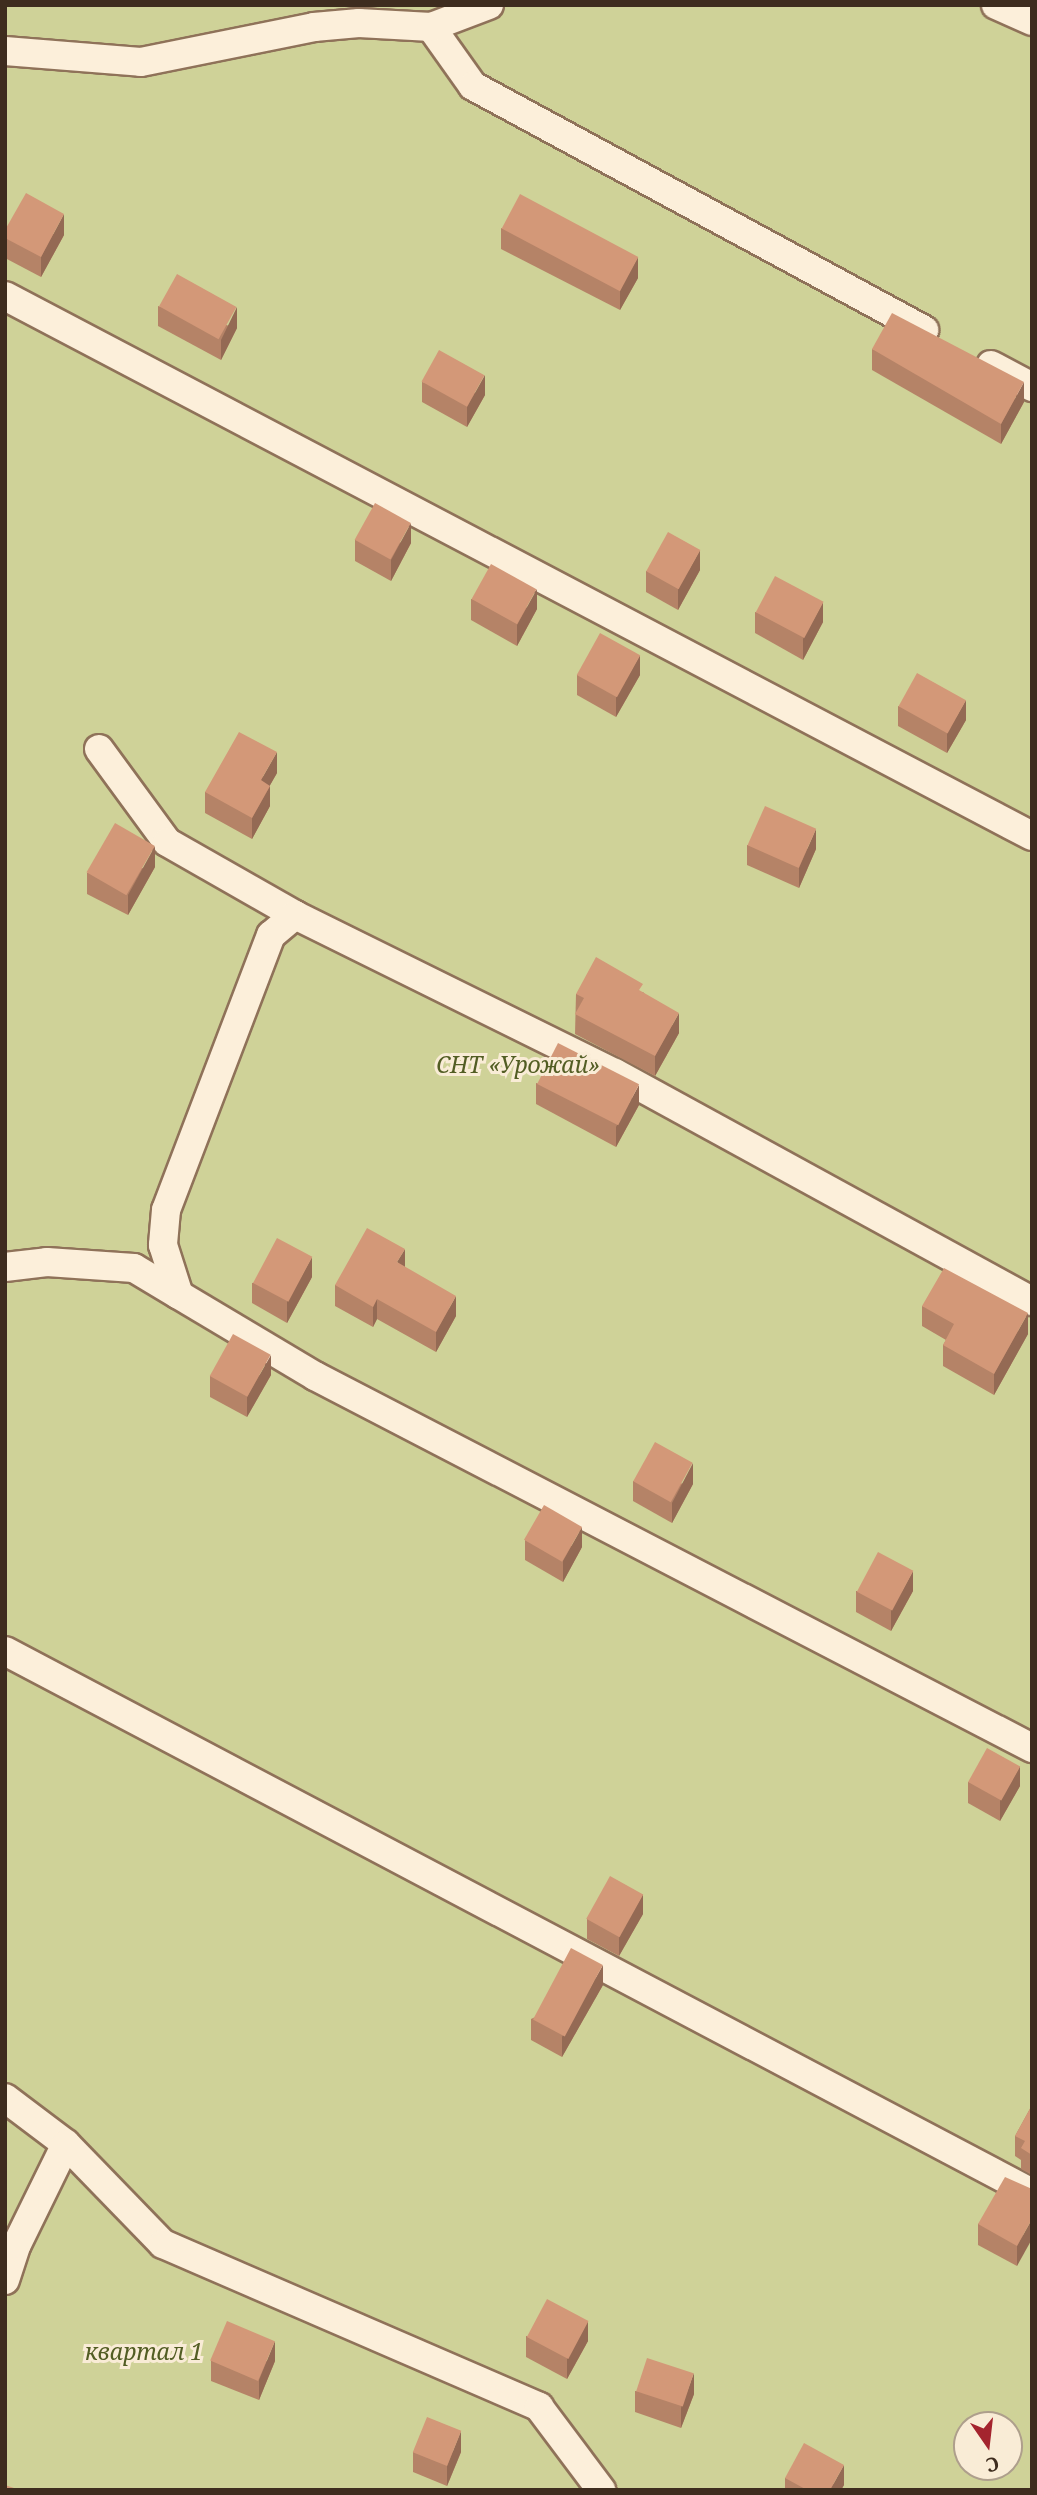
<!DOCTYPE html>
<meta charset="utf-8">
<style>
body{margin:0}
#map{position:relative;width:1037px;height:2495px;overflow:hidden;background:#f2e2c6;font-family:"Noto Serif",serif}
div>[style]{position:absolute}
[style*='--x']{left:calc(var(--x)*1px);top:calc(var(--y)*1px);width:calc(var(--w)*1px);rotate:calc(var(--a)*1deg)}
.green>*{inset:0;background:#cfd298}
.roads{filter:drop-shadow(2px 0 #8f7259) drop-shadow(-2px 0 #8f7259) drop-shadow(0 2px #8f7259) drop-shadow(0 -2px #8f7259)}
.service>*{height:28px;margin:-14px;padding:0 14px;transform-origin:14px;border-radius:14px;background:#fcefda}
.wall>*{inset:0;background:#b58367}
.shaded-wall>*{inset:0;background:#946a54}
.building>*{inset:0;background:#d39878;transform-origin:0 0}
span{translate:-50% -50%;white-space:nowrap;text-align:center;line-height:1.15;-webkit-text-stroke:6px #f9ecd6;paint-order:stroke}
.park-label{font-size:23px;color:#525d23;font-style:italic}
.frame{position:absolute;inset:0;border:7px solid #3e2c1e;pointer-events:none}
.north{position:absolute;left:953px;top:2411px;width:70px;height:70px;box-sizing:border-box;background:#f9ecd6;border:2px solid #ae9f8c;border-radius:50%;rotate:166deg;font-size:19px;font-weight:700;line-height:28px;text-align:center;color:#3e2c1e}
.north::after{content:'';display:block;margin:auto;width:24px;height:32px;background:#a4242e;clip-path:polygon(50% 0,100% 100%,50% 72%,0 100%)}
</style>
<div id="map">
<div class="green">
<div style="clip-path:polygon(evenodd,5px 5px,1032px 5px,1032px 2490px,5px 2490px,5px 5px,967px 2425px,1009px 2425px,1009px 2467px,967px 2467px,967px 2425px)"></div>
</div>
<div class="roads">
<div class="service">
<div style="--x:996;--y:5;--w:39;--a:24"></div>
<div style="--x:431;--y:27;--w:72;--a:54.6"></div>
<div style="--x:473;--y:86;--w:513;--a:28.41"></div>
<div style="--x:5;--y:51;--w:136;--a:4.6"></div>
<div style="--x:141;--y:62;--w:177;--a:-11.4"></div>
<div style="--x:314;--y:27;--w:45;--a:-5.1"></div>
<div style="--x:359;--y:23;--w:72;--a:3.2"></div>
<div style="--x:431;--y:27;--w:62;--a:-20.8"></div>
<div style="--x:5;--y:296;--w:1160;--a:27.74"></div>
<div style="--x:991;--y:365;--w:47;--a:28.2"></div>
<div style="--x:99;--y:749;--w:115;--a:53.8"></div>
<div style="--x:167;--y:842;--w:147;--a:29.7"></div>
<div style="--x:295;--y:915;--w:357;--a:26.3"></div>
<div style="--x:615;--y:1073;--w:475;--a:28.7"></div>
<div style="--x:295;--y:915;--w:31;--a:140"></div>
<div style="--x:271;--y:935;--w:294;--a:110.9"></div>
<div style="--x:166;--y:1210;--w:35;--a:95"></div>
<div style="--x:163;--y:1245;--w:52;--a:72.3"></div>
<div style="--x:179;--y:1295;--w:158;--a:30.8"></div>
<div style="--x:315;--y:1376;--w:808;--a:27.42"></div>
<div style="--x:5;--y:1267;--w:42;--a:-6.8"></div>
<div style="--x:47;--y:1262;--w:87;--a:3.9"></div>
<div style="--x:134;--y:1268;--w:52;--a:31"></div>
<div style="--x:5;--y:1651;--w:1161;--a:27.82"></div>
<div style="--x:5;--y:2098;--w:76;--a:37"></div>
<div style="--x:66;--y:2144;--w:139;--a:45.9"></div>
<div style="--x:163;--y:2244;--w:410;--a:23.4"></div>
<div style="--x:539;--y:2407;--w:104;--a:53.2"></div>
<div style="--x:5;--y:2280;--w:38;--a:-72"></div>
<div style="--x:17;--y:2244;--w:111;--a:-63.9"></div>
</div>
</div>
<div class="wall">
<div style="clip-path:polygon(501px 228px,638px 278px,620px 310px,501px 249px)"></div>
<div style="clip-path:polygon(5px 230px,64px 235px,41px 277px,5px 258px)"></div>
<div style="clip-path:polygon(158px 306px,237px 328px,221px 360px,158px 326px)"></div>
<div style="clip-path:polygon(872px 349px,1024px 402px,1001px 444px,872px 370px)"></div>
<div style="clip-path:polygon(422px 382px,485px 395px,467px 427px,422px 402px)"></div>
<div style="clip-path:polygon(355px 540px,411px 543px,391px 581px,355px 561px)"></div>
<div style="clip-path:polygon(700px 570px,678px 610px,646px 592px,646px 571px)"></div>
<div style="clip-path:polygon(471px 599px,537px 609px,517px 646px,471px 620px)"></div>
<div style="clip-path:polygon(755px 612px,823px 622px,803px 660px,755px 633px)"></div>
<div style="clip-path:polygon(577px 675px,640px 675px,616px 717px,577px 695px)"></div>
<div style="clip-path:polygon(898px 706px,966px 720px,947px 753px,898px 726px)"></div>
<div style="clip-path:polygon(277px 773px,270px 785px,270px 806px,252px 839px,205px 813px,205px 792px)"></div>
<div style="clip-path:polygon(747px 845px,816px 849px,799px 888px,747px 865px)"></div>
<div style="clip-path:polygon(155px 867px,128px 915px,87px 894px,87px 873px)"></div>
<div style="clip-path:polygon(643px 992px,679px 1033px,655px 1076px,575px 1034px,576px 994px)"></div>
<div style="clip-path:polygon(536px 1083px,639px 1105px,616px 1147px,536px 1104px)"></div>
<div style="clip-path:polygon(405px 1267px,456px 1316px,436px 1352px,377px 1319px,373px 1327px,335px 1306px,335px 1285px)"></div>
<div style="clip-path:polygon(312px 1277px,287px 1323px,252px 1303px,252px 1283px)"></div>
<div style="clip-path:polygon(922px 1306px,1028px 1334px,994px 1395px,943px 1366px,943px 1345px,946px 1340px,922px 1326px)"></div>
<div style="clip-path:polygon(271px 1375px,247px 1417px,210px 1397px,210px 1376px)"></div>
<div style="clip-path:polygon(633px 1481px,693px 1484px,672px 1523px,633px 1501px)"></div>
<div style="clip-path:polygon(525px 1540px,582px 1547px,563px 1582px,525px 1560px)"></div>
<div style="clip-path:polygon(856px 1591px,913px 1591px,891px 1631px,856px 1612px)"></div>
<div style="clip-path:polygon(968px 1782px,1020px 1786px,1000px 1821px,968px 1803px)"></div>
<div style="clip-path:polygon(643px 1914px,619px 1956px,587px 1939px,587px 1919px)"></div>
<div style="clip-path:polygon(603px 1985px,562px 2057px,531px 2040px,531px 2019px)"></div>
<div style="clip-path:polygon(1032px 2105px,1032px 2175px,1021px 2169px,1021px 2160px,1015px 2156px,1015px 2136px)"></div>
<div style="clip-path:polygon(1032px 2189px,1017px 2266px,978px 2245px,978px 2224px)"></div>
<div style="clip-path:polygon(526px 2336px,588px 2341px,567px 2379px,526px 2357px)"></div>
<div style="clip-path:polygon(211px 2361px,275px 2361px,259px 2400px,211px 2381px)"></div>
<div style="clip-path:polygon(635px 2391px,694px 2394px,681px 2428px,635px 2412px)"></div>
<div style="clip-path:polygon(413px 2452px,461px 2452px,447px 2486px,413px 2472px)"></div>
<div style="clip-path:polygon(785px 2478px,844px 2485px,841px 2490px,785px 2490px)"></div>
</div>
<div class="shaded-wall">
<div style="clip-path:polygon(64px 214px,64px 235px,41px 277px,41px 257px)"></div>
<div style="clip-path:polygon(638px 257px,638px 278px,620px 310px,620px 289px)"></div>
<div style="clip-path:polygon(237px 307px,237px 328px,221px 360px,221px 340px)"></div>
<div style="clip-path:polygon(485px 375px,485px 395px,467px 427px,467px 407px)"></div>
<div style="clip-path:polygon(1024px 382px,1024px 402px,1001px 444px,1001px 424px)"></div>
<div style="clip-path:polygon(411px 523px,411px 543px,391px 581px,391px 560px)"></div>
<div style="clip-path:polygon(700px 550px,700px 570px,678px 610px,678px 589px)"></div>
<div style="clip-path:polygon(537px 589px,537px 609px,517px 646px,517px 625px)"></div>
<div style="clip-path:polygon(823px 602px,823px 622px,803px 660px,803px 639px)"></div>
<div style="clip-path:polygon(640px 655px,640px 675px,616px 717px,616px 697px)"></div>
<div style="clip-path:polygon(966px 700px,966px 720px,947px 753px,947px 733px)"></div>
<div style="clip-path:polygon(277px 752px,277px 773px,261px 801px,261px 780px)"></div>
<div style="clip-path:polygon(270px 786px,270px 806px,252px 839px,252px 818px)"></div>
<div style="clip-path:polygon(816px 829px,816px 849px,799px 888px,799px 868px)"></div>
<div style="clip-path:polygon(155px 846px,155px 867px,128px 915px,128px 895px)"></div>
<div style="clip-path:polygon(679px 1013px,679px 1033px,655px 1076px,655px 1056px)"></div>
<div style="clip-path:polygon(639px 1085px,639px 1105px,616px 1147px,616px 1127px)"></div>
<div style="clip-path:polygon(405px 1249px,405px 1269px,397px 1262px)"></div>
<div style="clip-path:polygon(312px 1257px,312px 1277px,287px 1323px,287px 1302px)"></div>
<div style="clip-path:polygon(456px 1296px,456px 1316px,436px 1352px,436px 1332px)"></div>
<div style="clip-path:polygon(377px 1299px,377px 1319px,373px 1327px,373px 1307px)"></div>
<div style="clip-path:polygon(1028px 1313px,1028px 1334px,994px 1395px,994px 1374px)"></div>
<div style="clip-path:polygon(271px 1355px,271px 1375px,247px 1417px,247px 1397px)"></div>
<div style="clip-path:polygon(693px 1463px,693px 1484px,672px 1523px,672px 1503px)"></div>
<div style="clip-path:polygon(582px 1527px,582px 1547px,563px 1582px,563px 1561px)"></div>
<div style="clip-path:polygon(913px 1571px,913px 1591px,891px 1631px,891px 1611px)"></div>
<div style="clip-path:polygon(1020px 1766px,1020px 1786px,1000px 1821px,1000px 1801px)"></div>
<div style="clip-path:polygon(643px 1894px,643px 1914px,619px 1956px,619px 1936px)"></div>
<div style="clip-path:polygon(603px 1965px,603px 1985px,562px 2057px,562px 2037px)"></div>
<div style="clip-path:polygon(1032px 2219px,1032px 2239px,1017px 2266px,1017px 2246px)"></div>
<div style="clip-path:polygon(588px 2321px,588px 2341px,567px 2379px,567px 2359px)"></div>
<div style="clip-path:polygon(275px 2341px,275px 2361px,259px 2400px,259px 2380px)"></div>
<div style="clip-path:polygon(694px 2373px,694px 2394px,681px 2428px,681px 2408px)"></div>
<div style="clip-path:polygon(461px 2431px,461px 2452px,447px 2486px,447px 2466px)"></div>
<div style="clip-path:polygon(844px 2465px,844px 2485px,841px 2490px,830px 2490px)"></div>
</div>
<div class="building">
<div style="clip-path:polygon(26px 193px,64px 214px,41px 257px,5px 238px,5px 230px)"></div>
<div style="left:520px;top:194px;width:134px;height:39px;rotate:28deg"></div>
<div style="left:177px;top:274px;width:68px;height:37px;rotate:29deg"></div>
<div style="clip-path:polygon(892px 313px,1024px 382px,1001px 424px,872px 349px)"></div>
<div style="left:439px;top:350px;width:52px;height:36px;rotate:29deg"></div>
<div style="left:375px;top:503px;width:41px;height:42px;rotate:29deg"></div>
<div style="left:668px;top:532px;width:37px;height:45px;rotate:29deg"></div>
<div style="left:491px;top:564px;width:52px;height:40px;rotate:29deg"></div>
<div style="left:775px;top:576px;width:55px;height:41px;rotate:28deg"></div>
<div style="left:600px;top:633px;width:46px;height:48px;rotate:29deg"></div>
<div style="left:917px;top:673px;width:56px;height:38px;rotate:29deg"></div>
<div style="clip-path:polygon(239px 732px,277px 752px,261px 780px,270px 786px,252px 818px,205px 792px)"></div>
<div style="left:765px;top:806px;width:56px;height:43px;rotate:24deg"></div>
<div style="left:115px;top:823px;width:46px;height:57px;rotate:30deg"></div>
<div style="clip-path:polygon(596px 957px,643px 984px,639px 990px,679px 1013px,655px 1056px,575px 1014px,584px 998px,576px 994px)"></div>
<div style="left:558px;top:1043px;width:91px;height:46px;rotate:27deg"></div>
<div style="clip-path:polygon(367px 1228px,405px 1249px,397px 1262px,456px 1296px,436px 1332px,377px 1299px,373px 1307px,335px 1285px)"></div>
<div style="left:277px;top:1238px;width:40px;height:51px;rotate:28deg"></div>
<div style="clip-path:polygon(944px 1268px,1028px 1313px,994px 1374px,943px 1345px,954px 1324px,922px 1306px)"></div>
<div style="left:233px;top:1334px;width:43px;height:48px;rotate:29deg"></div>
<div style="left:655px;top:1442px;width:43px;height:45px;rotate:29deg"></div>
<div style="left:544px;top:1505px;width:44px;height:40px;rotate:30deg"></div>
<div style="left:878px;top:1552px;width:40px;height:45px;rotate:28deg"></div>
<div style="left:987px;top:1748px;width:38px;height:39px;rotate:29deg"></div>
<div style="left:610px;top:1876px;width:38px;height:49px;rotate:29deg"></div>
<div style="left:571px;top:1948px;width:36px;height:81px;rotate:28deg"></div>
<div style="clip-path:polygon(1032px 2105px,1032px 2155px,1021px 2148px,1025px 2141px,1015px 2136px)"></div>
<div style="clip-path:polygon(1005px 2177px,1032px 2189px,1032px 2219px,1017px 2246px,978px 2224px)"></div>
<div style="left:547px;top:2299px;width:47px;height:43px;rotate:28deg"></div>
<div style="left:227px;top:2321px;width:52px;height:43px;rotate:23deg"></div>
<div style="left:647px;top:2358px;width:49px;height:35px;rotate:18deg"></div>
<div style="left:427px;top:2417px;width:37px;height:38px;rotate:22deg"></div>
<div style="clip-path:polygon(804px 2443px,844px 2465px,830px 2490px,807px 2490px,785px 2478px)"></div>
<div style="clip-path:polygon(5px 2485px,14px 2488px,13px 2490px,5px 2490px)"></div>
</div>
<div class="park-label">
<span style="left:518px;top:1064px">СНТ «Урожай»</span>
<span style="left:144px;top:2351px">квартал 1</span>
</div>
<div class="frame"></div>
<div class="north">С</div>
</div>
